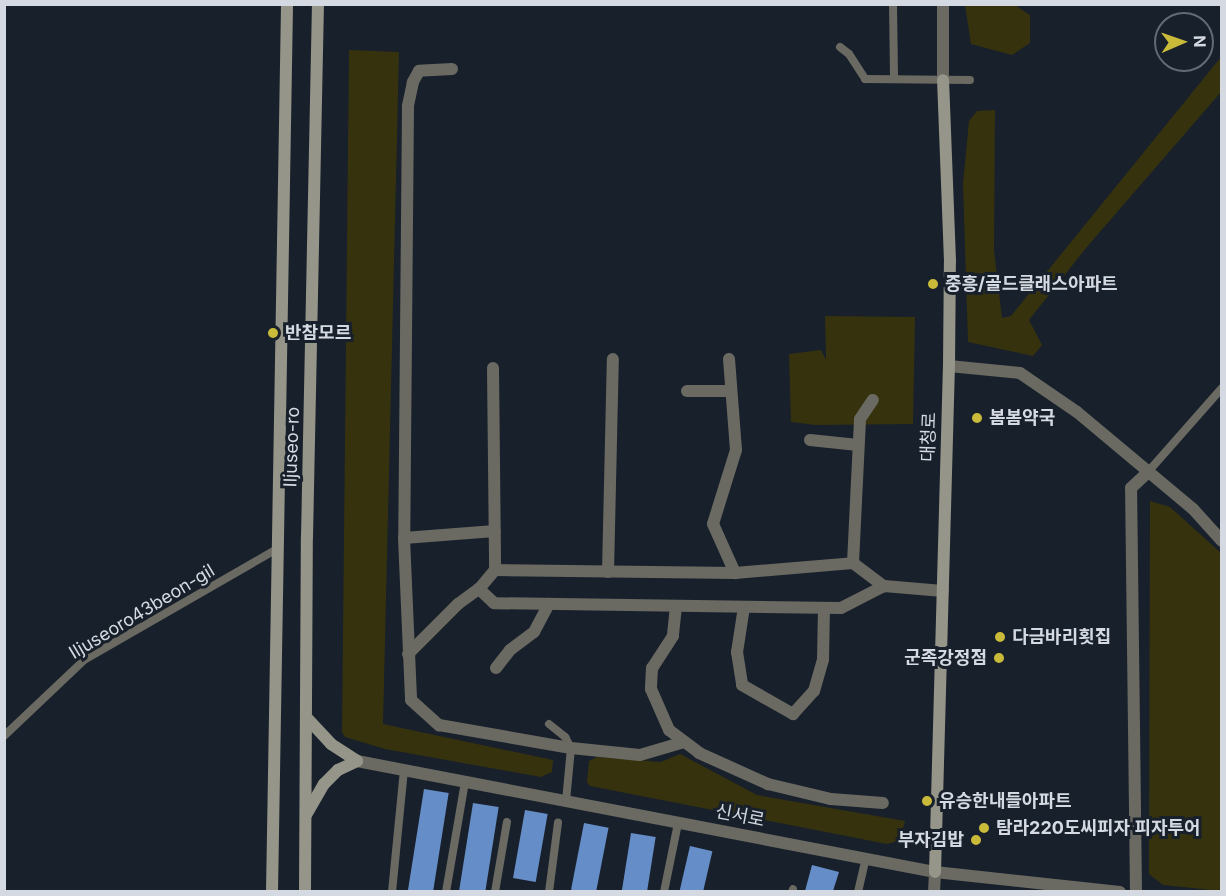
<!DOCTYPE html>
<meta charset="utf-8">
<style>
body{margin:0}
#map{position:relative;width:1226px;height:896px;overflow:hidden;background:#18202b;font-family:Inter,"Noto Sans KR",sans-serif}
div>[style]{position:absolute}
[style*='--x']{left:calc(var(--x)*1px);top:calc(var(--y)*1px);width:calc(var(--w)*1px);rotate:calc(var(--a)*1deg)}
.green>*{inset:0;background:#36320e}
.building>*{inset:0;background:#658dc7;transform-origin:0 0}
.service>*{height:8px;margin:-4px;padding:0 4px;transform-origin:4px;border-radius:4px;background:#6a6a62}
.minor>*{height:12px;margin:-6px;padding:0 6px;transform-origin:6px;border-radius:6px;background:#6a6a62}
.tertiary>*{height:12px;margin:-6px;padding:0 6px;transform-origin:6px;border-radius:6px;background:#6a6a62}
.secondary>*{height:12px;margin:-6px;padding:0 6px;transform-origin:6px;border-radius:6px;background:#969589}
.dots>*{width:16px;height:16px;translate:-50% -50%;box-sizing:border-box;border:3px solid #18202b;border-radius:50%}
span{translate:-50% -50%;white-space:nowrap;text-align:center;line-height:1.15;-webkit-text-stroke:6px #18202b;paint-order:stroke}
.poi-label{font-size:18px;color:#d5dae2;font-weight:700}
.left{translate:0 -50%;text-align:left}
.right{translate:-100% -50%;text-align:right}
.street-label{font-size:18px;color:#d5dae2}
.frame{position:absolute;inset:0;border:6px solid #d5dae2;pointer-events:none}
.north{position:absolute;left:1154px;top:12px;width:60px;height:60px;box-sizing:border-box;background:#18202b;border:2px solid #646a74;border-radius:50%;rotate:88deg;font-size:16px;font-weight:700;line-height:24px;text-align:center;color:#d5dae2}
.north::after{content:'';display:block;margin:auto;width:21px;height:27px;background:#c9ba3a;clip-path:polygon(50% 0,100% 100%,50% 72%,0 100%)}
</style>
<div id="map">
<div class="green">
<div style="clip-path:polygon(965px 5px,1015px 5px,1030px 15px,1030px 43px,1012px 55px,971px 44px)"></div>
<div style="clip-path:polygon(349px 50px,399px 52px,383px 724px,553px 760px,552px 772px,541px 777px,385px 749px,345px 737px,342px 732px)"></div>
<div style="clip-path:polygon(1221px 57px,1221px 92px,1086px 248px,1029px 320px,1042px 345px,1033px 356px,968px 342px,963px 184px,969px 121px,977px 111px,995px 110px,994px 250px,1002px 318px,1011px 316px)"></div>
<div style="clip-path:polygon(825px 316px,915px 317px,913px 424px,816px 425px,791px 422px,789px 354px,821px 350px,826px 360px)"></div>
<div style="clip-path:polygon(1150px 501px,1170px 507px,1221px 553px,1221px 891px,1163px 885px,1149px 874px)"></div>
<div style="clip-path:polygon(680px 754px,757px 795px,905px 821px,902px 832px,898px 841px,887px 844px,590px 786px,587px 782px,589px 761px,597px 757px,661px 762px)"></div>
</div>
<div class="building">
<div style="left:424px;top:789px;width:25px;height:104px;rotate:9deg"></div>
<div style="left:473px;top:803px;width:26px;height:89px;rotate:9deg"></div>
<div style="left:525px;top:810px;width:23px;height:69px;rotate:10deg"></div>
<div style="left:584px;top:823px;width:25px;height:68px;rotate:11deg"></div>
<div style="left:631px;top:833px;width:25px;height:59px;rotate:9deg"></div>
<div style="left:690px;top:846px;width:23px;height:46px;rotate:13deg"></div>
<div style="clip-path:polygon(812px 865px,839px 872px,833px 891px,805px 891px)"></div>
</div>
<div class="service">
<div style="--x:893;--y:4;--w:74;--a:89.2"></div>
<div style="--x:840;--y:47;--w:11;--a:38"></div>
<div style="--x:849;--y:54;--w:30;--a:57"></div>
<div style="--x:865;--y:79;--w:105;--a:0.5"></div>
<div style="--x:1147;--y:473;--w:113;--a:-48.6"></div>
<div style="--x:549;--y:724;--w:21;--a:39"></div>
<div style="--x:565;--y:737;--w:13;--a:61"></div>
<div style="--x:571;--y:748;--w:53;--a:95.4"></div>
<div style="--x:4;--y:736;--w:110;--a:-43.5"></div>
<div style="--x:84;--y:660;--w:223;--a:-29.9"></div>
<div style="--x:392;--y:892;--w:123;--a:-84.4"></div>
<div style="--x:446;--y:892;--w:112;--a:-80.2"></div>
<div style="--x:495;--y:892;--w:71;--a:-80.3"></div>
<div style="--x:549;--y:892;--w:70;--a:-82.6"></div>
<div style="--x:664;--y:892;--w:70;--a:-78.5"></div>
<div style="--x:792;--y:892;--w:3;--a:-72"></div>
<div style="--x:858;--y:892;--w:35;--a:-77"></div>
</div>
<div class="minor">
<div style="--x:452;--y:69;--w:33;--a:177"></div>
<div style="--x:419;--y:71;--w:13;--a:119"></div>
<div style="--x:413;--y:82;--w:25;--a:102"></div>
<div style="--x:408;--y:106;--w:432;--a:90.5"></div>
<div style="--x:404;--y:538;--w:162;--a:87.5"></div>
<div style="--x:411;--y:700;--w:38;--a:42"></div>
<div style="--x:439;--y:725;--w:134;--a:9.9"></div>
<div style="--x:571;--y:748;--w:69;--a:5.8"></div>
<div style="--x:640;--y:755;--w:46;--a:-16.5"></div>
<div style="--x:729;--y:359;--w:91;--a:85.6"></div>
<div style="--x:736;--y:450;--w:77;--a:107.3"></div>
<div style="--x:713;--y:524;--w:54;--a:65.8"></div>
<div style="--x:949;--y:366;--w:71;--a:5.6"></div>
<div style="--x:1020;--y:373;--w:69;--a:34.4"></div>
<div style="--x:1077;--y:412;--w:151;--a:39.9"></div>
<div style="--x:1193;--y:509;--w:43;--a:47.8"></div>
<div style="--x:493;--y:368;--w:202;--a:89.4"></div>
<div style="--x:687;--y:391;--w:44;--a:0"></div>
<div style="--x:810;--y:440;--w:48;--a:5.9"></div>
<div style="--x:404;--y:538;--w:91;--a:-4.4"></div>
<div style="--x:853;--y:563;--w:144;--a:-87.2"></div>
<div style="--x:860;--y:419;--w:23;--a:-56"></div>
<div style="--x:608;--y:572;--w:213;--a:-88.7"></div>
<div style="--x:884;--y:586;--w:48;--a:152.9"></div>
<div style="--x:841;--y:608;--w:347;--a:-179.2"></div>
<div style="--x:494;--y:603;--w:21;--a:-137"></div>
<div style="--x:479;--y:589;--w:25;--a:-50"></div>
<div style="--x:495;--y:570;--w:240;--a:0.7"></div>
<div style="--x:735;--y:573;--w:118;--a:-4.8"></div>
<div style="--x:853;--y:563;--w:39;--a:37"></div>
<div style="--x:884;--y:586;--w:59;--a:4.8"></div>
<div style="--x:676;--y:606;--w:30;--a:96"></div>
<div style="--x:673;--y:636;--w:38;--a:123"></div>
<div style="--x:652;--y:668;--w:21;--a:93"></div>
<div style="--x:651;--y:689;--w:45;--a:66.3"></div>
<div style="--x:669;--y:730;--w:38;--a:37"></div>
<div style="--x:699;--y:753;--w:76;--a:24.2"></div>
<div style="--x:768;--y:784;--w:65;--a:13.4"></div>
<div style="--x:831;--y:799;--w:52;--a:4.4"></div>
<div style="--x:744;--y:607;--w:46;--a:98.8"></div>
<div style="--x:737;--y:652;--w:33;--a:81"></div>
<div style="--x:742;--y:685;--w:59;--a:29.6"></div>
<div style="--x:793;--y:714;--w:31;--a:-48"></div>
<div style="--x:814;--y:691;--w:32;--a:-74"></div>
<div style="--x:823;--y:660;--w:52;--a:-88.9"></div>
<div style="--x:408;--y:654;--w:71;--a:-45"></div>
<div style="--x:458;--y:604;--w:26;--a:-36"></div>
<div style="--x:496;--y:668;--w:23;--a:-52"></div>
<div style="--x:510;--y:650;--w:30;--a:-37"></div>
<div style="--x:534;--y:632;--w:32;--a:-62"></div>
<div style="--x:357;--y:761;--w:589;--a:10.87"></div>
<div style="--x:935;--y:872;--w:186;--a:6.2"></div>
<div style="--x:1136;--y:892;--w:404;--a:-90.7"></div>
<div style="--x:1131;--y:488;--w:22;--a:-43"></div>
</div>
<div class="tertiary">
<div style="--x:943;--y:80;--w:76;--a:-90"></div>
<div style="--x:934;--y:892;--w:20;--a:-87"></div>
</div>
<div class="secondary">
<div style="--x:307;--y:718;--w:35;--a:47"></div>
<div style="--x:331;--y:744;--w:31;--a:33"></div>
<div style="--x:306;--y:815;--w:36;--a:-60"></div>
<div style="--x:324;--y:784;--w:20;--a:-45"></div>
<div style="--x:338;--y:770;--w:21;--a:-25"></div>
<div style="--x:935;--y:872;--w:506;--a:-88.42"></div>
<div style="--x:949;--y:366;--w:105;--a:-89.5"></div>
<div style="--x:950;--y:261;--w:181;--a:-92.2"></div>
<div style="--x:272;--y:892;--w:888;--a:-89.03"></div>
<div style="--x:305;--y:892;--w:355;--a:-89.7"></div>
<div style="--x:307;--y:537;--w:533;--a:-88.82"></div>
</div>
<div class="dots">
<div style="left:933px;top:284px;background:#c9ba3a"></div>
<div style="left:273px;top:333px;background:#c9ba3a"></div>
<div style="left:977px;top:418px;background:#c9ba3a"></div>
<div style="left:1000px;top:637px;background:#c9ba3a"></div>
<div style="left:999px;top:658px;background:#c9ba3a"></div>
<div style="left:927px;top:801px;background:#c9ba3a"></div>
<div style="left:984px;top:828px;background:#c9ba3a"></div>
<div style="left:976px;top:840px;background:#c9ba3a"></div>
</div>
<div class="poi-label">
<span class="left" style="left:945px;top:284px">중흥/골드클래스아파트</span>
<span class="left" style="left:285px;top:333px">반참모르</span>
<span class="left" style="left:989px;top:418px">봄봄약국</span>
<span class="left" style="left:1012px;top:637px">다금바리횟집</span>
<span class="right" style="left:987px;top:658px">군족강정점</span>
<span class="left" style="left:939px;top:801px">유승한내들아파트</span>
<span class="left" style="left:996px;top:828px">탐라220도씨피자 피자투어</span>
<span class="right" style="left:964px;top:840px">부자김밥</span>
</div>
<div class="street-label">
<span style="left:929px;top:437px;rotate:-88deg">대청로</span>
<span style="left:292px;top:447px;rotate:-88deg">Iljuseo-ro</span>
<span style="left:142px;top:612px;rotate:-31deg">Iljuseoro43beon-gil</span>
<span style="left:740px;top:816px;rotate:11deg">신서로</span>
</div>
<div class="frame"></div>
<div class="north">N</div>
</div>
